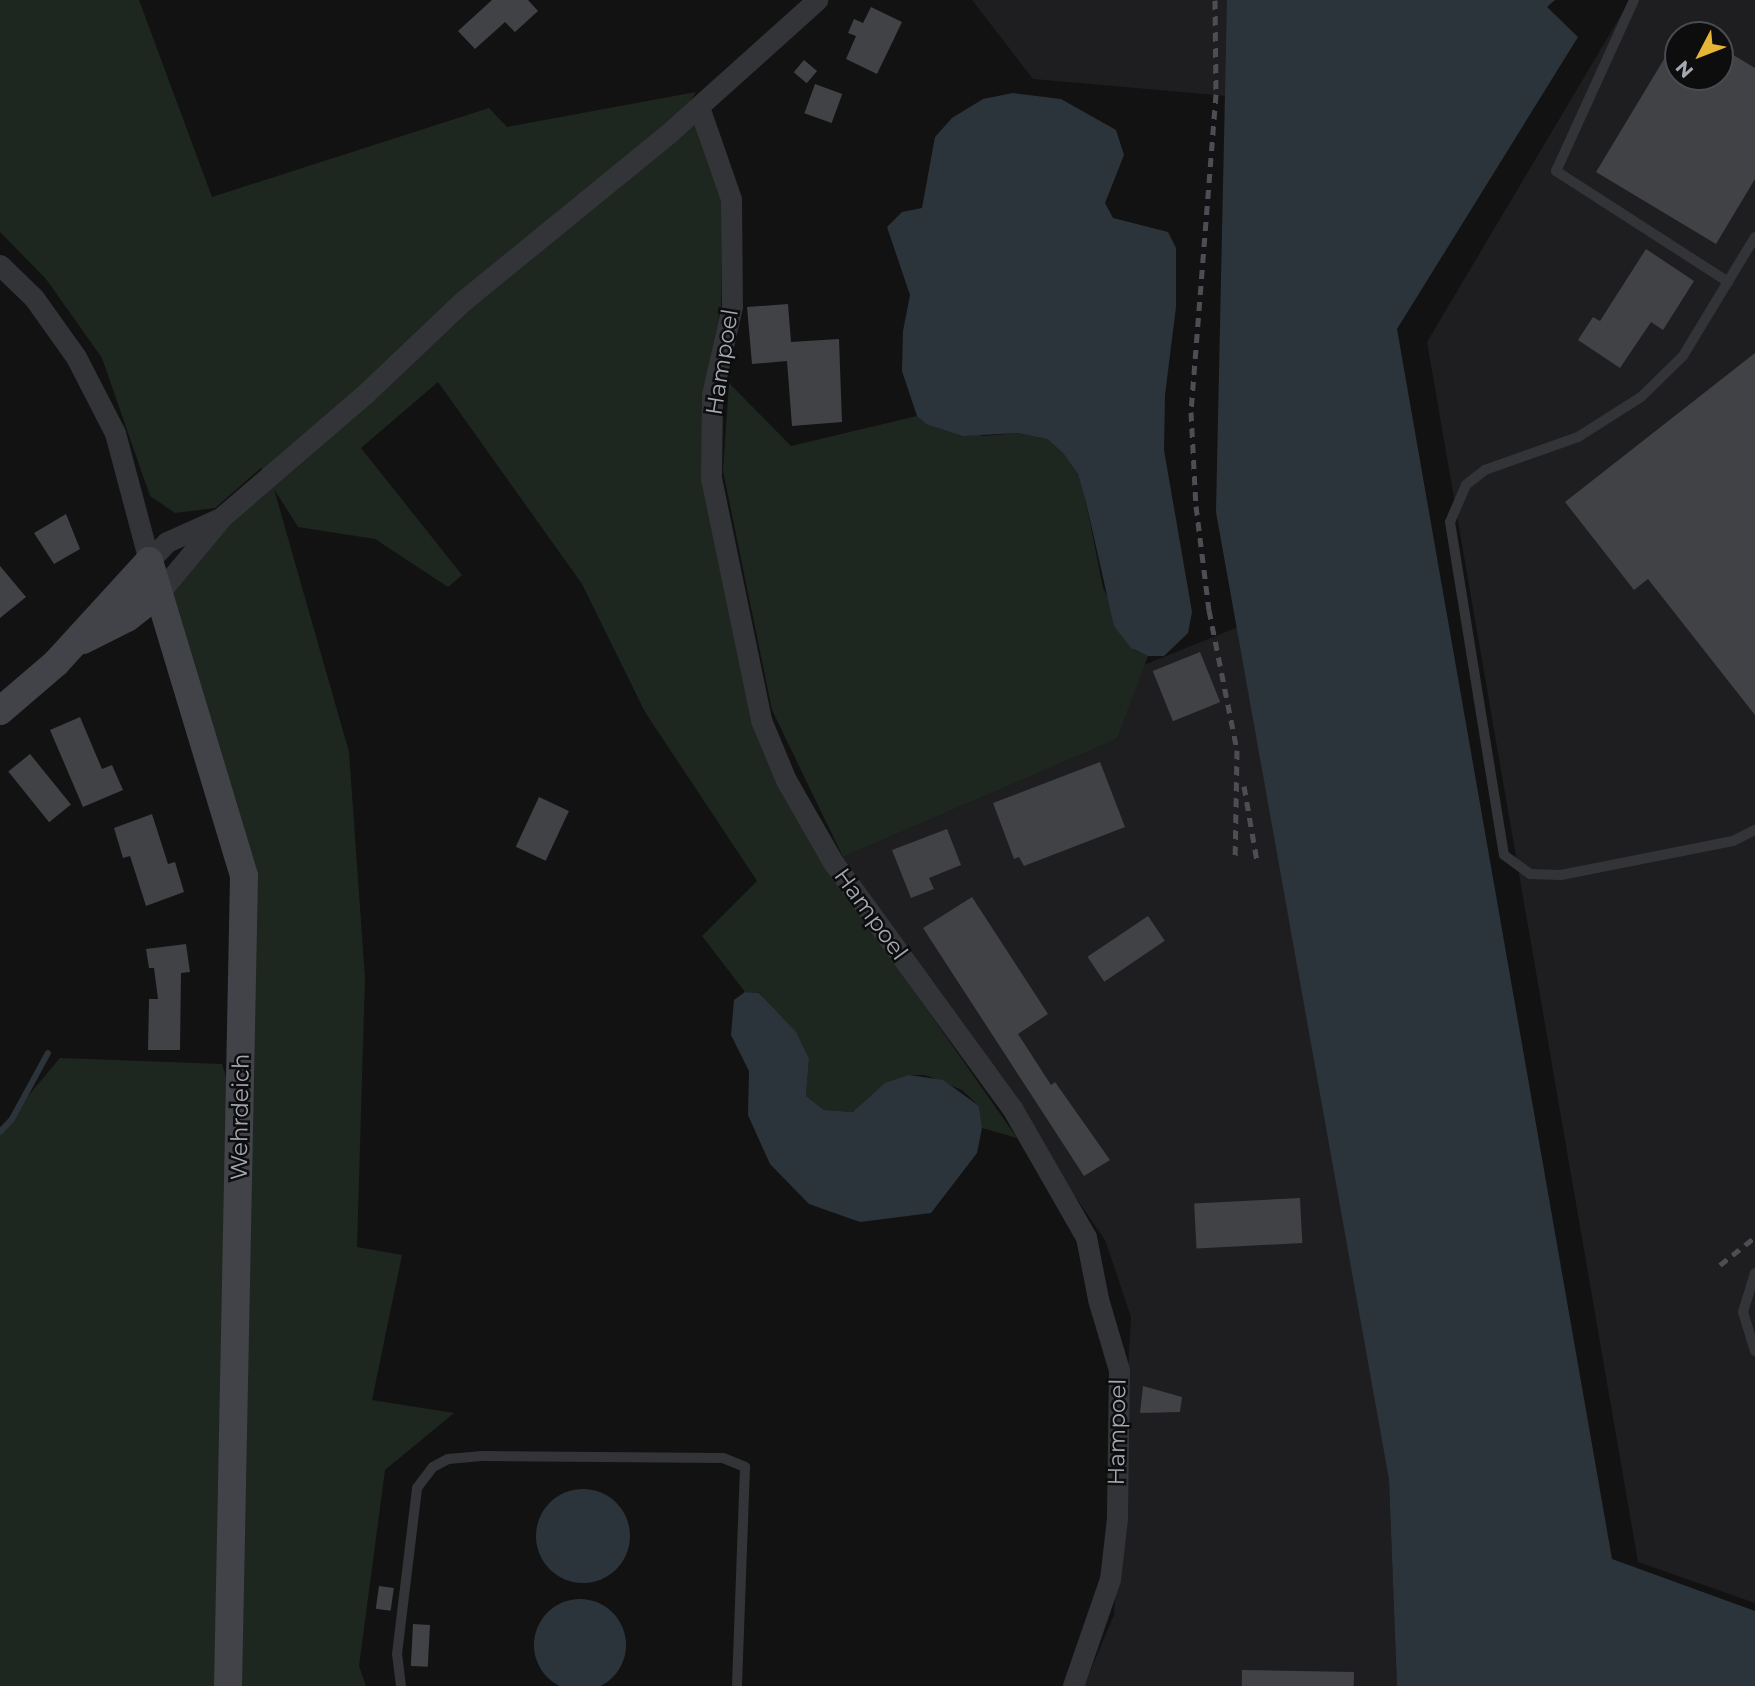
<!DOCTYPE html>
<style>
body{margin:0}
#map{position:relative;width:1755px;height:1686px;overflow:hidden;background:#121213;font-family:Montserrat,sans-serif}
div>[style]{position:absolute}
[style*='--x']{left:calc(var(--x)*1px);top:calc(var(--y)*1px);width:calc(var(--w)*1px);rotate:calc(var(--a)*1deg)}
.built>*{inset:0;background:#1e1e20}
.green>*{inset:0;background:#1e2620}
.water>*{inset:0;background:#2c343b}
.round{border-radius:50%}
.stream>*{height:6px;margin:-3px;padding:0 3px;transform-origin:3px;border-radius:3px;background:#2c343b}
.building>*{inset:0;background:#414246;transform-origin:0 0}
.lane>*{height:10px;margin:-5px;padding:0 5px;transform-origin:5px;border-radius:5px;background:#333438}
.street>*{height:21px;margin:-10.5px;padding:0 10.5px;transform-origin:10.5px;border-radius:10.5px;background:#333438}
.secondary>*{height:28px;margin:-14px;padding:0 14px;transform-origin:14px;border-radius:14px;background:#414348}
.rail>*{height:5px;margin-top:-2.5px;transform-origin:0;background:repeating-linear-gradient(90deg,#4c4e53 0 9px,transparent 0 16px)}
span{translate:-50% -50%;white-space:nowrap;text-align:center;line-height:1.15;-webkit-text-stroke:5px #0d0d0e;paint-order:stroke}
.street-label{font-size:23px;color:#a4a8b3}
.north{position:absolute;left:1664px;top:21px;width:70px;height:70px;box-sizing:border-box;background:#0d0d0e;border:2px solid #494b50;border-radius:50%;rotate:228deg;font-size:19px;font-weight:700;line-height:28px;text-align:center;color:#a4a8b3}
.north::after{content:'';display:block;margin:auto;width:24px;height:32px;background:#e7b536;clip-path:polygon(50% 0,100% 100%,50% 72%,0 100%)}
</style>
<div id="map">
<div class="built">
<div style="clip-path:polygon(972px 0,1227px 0,1227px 96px,1033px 79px)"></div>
<div style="clip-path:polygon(evenodd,1630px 0,1755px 0,1755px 1603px,1638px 1562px,1427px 342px,1630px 0,1678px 35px,1720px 35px,1720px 77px,1678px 77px,1678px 35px)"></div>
<div style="clip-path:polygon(1238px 627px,1389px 1480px,1397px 1686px,1084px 1686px,1114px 1615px,1131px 1317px,1105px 1240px,843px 857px,1117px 739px,1144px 665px)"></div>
</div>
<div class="green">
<div style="clip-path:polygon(0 0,139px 0,212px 197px,489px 108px,507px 127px,696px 92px,686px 107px,709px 152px,722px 201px,721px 307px,703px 395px,754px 724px,826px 865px,1017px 1138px,982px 1128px,979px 1106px,962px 1090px,925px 1075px,909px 1075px,853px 1112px,824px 1110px,806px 1096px,809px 1059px,760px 993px,745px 992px,702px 936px,757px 881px,645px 712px,582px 584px,438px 382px,361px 448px,462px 575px,448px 587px,375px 539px,298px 527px,274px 489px,349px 752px,365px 978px,357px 1247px,402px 1255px,372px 1400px,454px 1413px,385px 1470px,359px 1666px,366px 1686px,238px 1686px,250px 874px,171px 591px,236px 518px,272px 486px,261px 468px,215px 508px,175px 513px,150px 496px,102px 358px,46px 279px,0 232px)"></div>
<div style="clip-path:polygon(729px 383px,791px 446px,917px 416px,926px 424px,984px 436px,1018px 433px,1047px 439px,1063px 453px,1078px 474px,1086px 502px,1103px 588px,1134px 650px,1148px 656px,1117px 739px,843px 857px,772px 710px,723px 471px)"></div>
<div style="clip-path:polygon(60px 1058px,222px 1064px,231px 1093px,219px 1686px,0 1686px,0 1129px)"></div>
</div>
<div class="water">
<div style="clip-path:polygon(1227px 0,1555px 0,1547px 7px,1578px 37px,1397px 329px,1612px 1559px,1755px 1611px,1755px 1686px,1397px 1686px,1389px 1480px,1216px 512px)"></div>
<div style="clip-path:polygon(1013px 93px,1061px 99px,1116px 130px,1124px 155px,1105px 203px,1113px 218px,1168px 232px,1176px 248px,1176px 307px,1165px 395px,1164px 450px,1192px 612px,1188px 633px,1164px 656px,1148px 656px,1131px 648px,1114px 626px,1086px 502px,1078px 474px,1063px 453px,1047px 439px,1018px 433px,963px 436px,926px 424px,917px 416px,902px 371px,903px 331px,910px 295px,887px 227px,902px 212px,922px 208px,935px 137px,952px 118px,983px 99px)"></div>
<div style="clip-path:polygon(745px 992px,759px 993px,796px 1032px,809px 1059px,806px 1096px,824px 1110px,853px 1112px,885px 1083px,909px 1075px,943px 1080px,979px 1106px,982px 1128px,977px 1153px,931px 1213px,860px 1222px,809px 1204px,770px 1164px,748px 1115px,749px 1071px,731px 1035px,734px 1000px)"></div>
<div class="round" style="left:536px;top:1489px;width:94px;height:94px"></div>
<div class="round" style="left:534px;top:1599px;width:92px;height:92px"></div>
</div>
<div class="stream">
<div style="--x:0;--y:1132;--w:18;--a:-47"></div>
<div style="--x:12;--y:1119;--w:75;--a:-61.4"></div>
</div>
<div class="building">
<div style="clip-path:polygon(492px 0,528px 0,538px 11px,515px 32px,505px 22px,475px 49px,458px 31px)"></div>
<div style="clip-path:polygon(871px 7px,902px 22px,877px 74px,846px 59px,856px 36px,848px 33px,854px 19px,863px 23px)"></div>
<div style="clip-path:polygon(1678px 36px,1678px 77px,1720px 77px,1720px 47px,1755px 68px,1755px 179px,1716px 244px,1596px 172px)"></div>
<div style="left:804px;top:60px;width:17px;height:16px;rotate:40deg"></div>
<div style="left:815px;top:84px;width:29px;height:31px;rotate:20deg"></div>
<div style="clip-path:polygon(1646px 249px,1694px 281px,1663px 330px,1651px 322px,1620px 368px,1578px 340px,1593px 317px,1600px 321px)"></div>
<div style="clip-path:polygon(788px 304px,791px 342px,839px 339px,842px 422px,792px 426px,787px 361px,752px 364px,747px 307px)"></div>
<div style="clip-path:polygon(1755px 353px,1755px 715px,1648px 579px,1634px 590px,1565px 502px)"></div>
<div style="clip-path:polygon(66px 514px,80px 549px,54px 564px,34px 533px)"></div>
<div style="clip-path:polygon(0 566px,26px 597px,0 618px)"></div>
<div style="left:1200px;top:652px;width:54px;height:51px;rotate:68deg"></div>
<div style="clip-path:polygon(80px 717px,102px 769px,112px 765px,123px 790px,83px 807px,50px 730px)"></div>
<div style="left:30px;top:754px;width:65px;height:28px;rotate:51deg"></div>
<div style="clip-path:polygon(1100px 762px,1125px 827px,1024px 866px,1019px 857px,1014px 859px,993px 803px)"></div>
<div style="left:539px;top:797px;width:33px;height:55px;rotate:25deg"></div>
<div style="clip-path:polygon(152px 814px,168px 864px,175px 862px,184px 892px,146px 906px,130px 856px,123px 858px,114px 828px)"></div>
<div style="clip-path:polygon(947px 829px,961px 865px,929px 878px,934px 889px,911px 898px,892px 850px)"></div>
<div style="clip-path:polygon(972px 897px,1048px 1014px,1018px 1034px,1051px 1085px,1055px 1082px,1110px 1160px,1084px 1176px,923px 928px)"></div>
<div style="left:1148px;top:916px;width:30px;height:73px;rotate:56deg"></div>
<div style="clip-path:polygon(186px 944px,190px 972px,181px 973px,180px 1050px,148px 1050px,149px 999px,158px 999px,154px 968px,149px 968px,146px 949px)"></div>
<div style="left:1300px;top:1198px;width:45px;height:106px;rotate:87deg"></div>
<div style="clip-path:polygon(1143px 1386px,1182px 1397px,1180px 1412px,1140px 1413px)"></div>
<div style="left:379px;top:1586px;width:15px;height:23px;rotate:8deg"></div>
<div style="left:413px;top:1624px;width:17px;height:42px;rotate:3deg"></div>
<div style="left:1242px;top:1670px;width:112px;height:16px;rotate:1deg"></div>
</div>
<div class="lane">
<div style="--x:1634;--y:0;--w:188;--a:114.5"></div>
<div style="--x:1556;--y:171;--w:205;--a:32.8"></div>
<div style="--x:1755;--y:237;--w:139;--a:121.2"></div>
<div style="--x:1683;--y:356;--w:59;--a:135.7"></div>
<div style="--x:1641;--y:397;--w:75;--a:147.6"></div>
<div style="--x:1578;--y:437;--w:99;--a:160.5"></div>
<div style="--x:1485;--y:470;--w:24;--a:142"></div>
<div style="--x:1466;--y:485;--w:40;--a:113.4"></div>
<div style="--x:1450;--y:522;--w:337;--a:80.8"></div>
<div style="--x:1504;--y:855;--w:32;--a:36"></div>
<div style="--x:1530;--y:874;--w:31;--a:2"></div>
<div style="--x:1561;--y:875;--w:175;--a:-11.2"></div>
<div style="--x:1733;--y:841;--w:25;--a:-27"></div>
<div style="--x:1755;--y:1273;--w:41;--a:107.1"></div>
<div style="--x:1743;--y:1312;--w:41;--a:72.9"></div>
<div style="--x:401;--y:1686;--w:32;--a:-97"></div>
<div style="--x:397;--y:1654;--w:167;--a:-83.1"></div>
<div style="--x:417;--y:1488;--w:26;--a:-53"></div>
<div style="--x:433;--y:1467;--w:17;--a:-28"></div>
<div style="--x:448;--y:1459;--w:34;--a:-5"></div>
<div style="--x:482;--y:1456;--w:241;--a:0.5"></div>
<div style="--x:723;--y:1458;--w:24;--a:22"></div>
<div style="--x:745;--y:1467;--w:219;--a:92.1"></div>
</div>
<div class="street">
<div style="--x:699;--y:107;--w:97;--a:70.8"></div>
<div style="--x:731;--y:199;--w:107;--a:89.5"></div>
<div style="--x:732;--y:306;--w:91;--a:102.7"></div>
<div style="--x:712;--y:395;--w:83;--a:90.7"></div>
<div style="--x:711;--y:478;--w:247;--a:78.3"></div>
<div style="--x:761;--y:720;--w:65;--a:67.4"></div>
<div style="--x:786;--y:780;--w:95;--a:60.2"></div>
<div style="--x:833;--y:862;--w:304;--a:54"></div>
<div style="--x:1012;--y:1108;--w:149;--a:60.2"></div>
<div style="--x:1086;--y:1237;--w:63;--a:79"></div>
<div style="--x:1098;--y:1299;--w:74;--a:73.5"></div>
<div style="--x:1119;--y:1370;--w:148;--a:90.8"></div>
<div style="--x:1117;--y:1518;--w:61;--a:96.5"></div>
<div style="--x:1110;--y:1579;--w:113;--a:109.1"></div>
<div style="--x:0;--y:265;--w:47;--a:44.1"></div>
<div style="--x:34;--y:298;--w:72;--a:54.6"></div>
<div style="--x:76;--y:357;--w:85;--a:62.8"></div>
<div style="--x:115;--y:433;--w:132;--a:75.1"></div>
<div style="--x:149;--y:561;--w:26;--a:-47"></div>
<div style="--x:167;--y:542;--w:56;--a:-24.3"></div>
<div style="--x:158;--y:594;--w:102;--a:-50.2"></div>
<div style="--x:223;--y:516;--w:190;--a:-40.7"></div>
<div style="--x:367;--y:392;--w:132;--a:-43.5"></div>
<div style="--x:463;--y:301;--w:267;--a:-39.2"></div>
<div style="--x:670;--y:132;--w:198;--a:-41.9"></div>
</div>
<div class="secondary">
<div style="--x:83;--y:640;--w:49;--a:-26.6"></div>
<div style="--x:127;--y:618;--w:39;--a:-38"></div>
<div style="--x:0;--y:711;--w:74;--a:-40.6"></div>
<div style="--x:56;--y:663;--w:138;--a:-47.6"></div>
<div style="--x:149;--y:561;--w:329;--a:73.2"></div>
<div style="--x:244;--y:876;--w:810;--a:91.13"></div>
</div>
<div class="rail">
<div style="--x:1215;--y:0;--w:94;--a:89.4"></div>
<div style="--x:1216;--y:94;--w:319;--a:94.5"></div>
<div style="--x:1191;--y:412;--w:94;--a:87"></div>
<div style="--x:1196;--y:506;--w:105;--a:82.9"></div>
<div style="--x:1209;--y:610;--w:143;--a:78.7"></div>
<div style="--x:1237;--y:750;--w:111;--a:91"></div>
<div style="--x:1244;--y:786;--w:76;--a:80.2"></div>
<div style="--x:1720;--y:1265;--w:45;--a:-38.7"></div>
</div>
<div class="street-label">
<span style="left:722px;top:362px;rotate:-81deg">Hampoel</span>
<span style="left:871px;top:914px;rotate:54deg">Hampoel</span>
<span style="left:240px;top:1117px;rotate:-89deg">Wehrdeich</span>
<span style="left:1117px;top:1432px;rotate:-89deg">Hampoel</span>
</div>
<div class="north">N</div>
</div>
